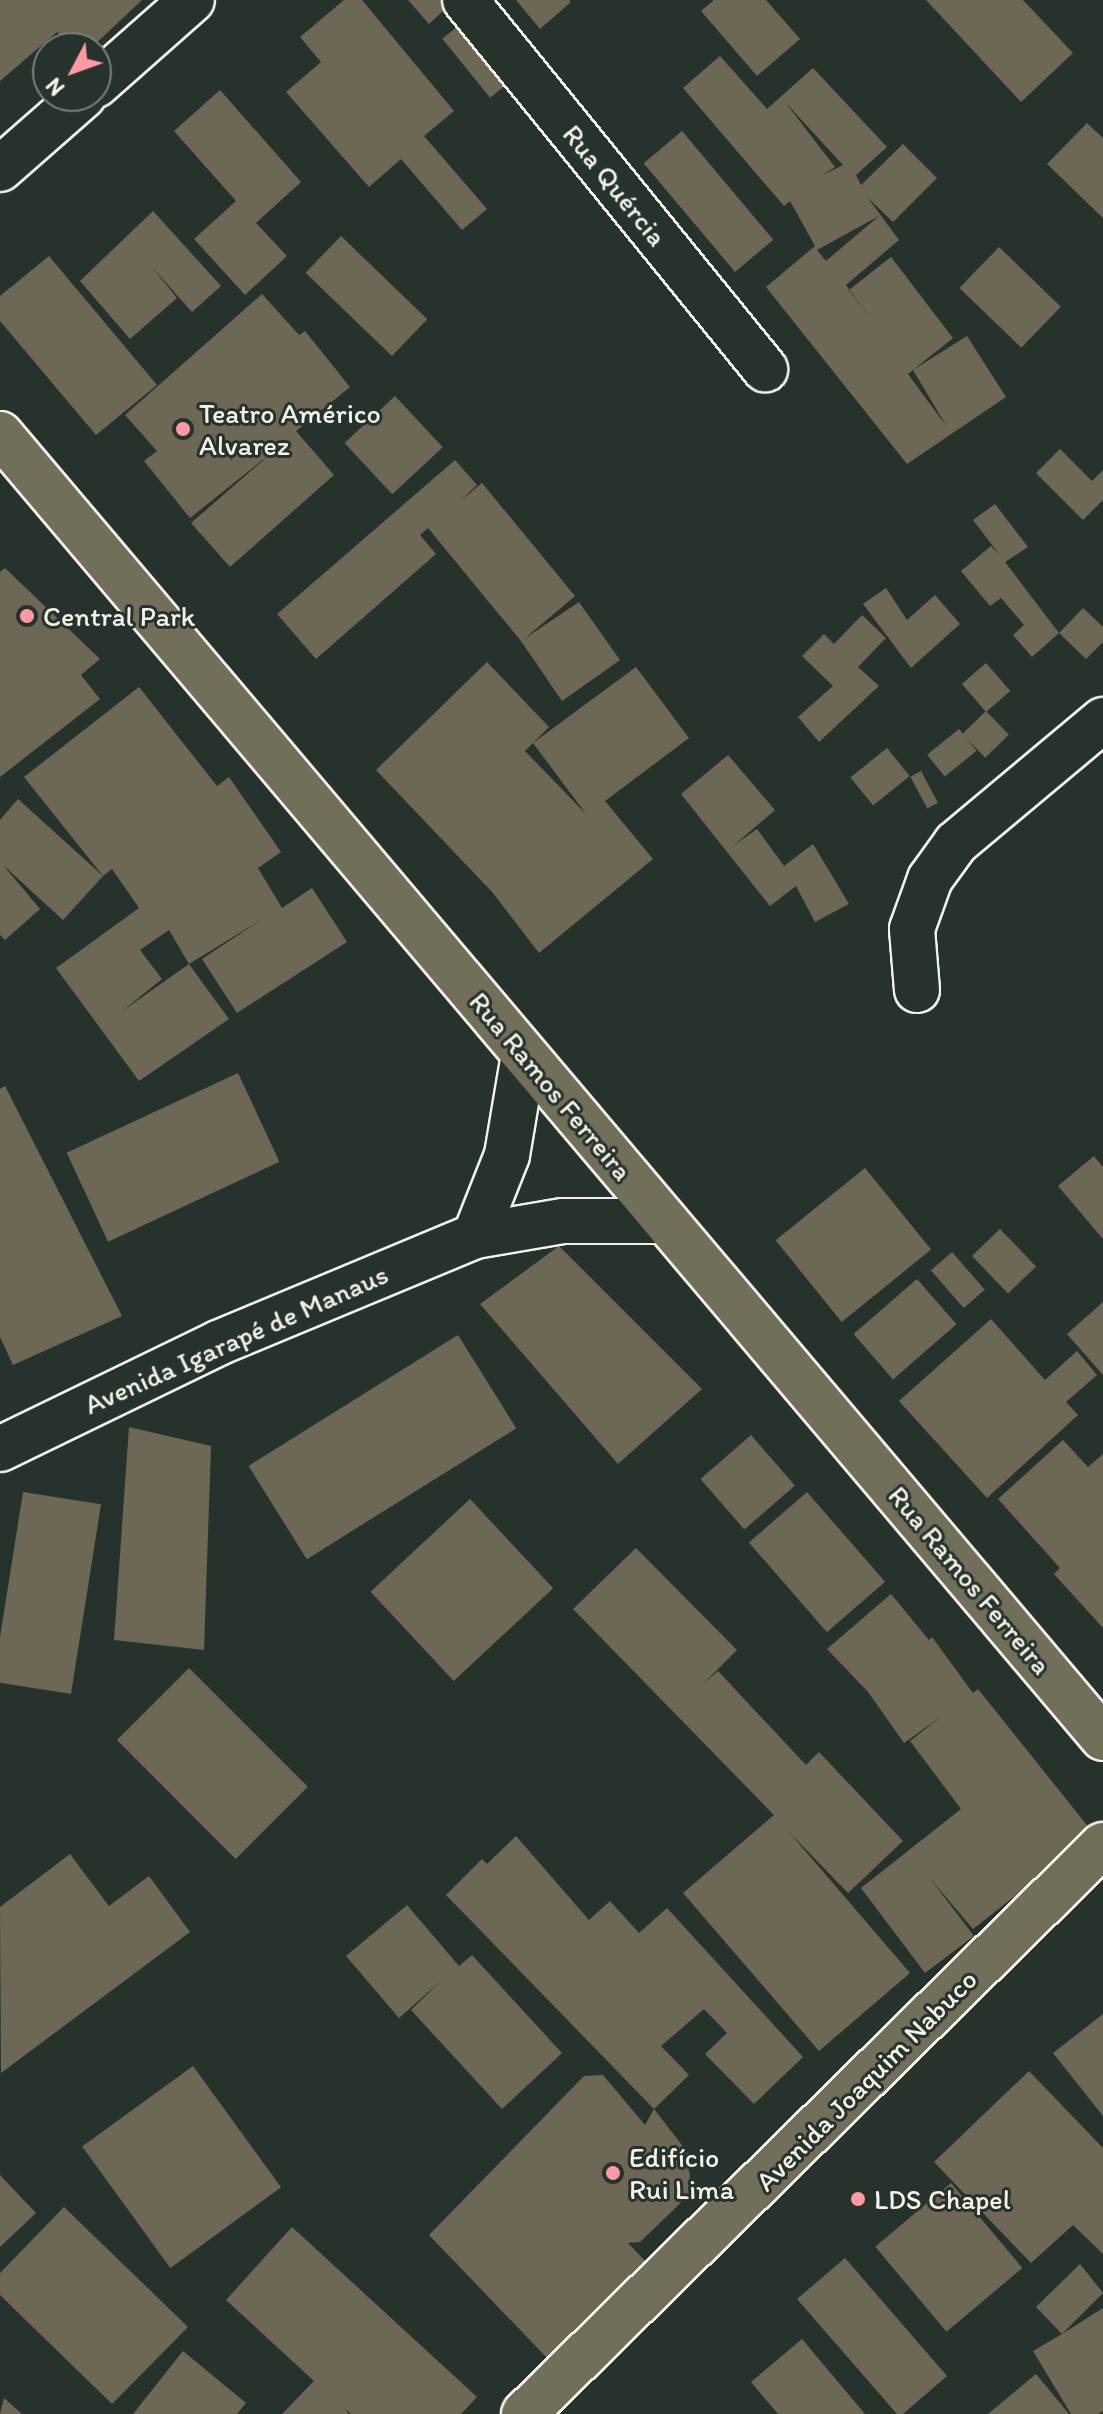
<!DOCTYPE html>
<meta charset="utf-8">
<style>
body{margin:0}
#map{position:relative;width:1103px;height:2414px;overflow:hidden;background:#26332d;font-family:Itim,sans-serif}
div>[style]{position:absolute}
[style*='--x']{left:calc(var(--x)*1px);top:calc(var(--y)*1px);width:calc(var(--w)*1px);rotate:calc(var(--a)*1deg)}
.building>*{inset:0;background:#6d6855;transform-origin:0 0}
.roads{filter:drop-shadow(2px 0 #f4f1e8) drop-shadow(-2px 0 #f4f1e8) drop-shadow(0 2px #f4f1e8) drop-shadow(0 -2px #f4f1e8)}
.minor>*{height:44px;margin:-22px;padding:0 22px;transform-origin:22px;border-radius:22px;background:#26332d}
.major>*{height:44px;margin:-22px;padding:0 22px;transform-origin:22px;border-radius:22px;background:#716e59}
.dots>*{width:22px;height:22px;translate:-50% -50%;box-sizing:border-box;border:4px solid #26332d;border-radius:50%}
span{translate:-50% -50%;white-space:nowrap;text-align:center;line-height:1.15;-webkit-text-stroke:6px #26332d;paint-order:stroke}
.street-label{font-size:28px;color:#f4f1e8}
.poi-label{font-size:28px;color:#f4f1e8}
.left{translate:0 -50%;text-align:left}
.north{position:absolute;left:32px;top:32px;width:80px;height:80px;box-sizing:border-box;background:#26332d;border:2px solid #787f78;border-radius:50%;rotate:229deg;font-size:22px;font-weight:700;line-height:32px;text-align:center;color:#f4f1e8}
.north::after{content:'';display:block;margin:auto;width:28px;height:36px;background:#ff9aa2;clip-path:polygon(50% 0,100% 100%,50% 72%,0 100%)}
</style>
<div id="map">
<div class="building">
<div style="clip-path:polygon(0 0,142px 0,91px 48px,72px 48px,57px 32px,0 81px)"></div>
<div style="clip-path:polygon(344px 0,362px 0,454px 111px,424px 136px,487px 209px,462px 230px,401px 159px,369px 187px,286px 92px,321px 62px,300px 37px)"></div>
<div style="clip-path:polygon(408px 0,455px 0,429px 24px)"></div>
<div style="clip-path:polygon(516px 0,569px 0,571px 2px,540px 29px)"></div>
<div style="clip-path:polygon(714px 0,766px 0,800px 39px,757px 76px,701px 11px)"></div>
<div style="clip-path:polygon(926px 0,1023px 0,1073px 53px,1021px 102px)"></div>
<div style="left:468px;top:18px;width:76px;height:33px;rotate:51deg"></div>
<div style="clip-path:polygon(evenodd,720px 56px,767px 109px,813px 68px,887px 147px,856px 175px,861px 185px,903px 144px,937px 178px,893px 222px,868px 198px,899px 240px,846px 285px,872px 320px,849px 290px,891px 257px,953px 338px,908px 374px,947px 427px,913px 370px,967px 336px,1006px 397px,907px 464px,766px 287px,815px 246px,790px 201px,784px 206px,683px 88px,720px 56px,785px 102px,843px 165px,823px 175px,835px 167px,785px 102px,720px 56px,879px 216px,826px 261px,817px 250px,879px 216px)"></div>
<div style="clip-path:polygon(220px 90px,301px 182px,256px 223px,287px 256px,245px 295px,194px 239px,236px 201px,174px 131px)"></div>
<div style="clip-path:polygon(1087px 123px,1103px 138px,1103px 218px,1047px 164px)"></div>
<div style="left:682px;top:131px;width:142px;height:50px;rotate:50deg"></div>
<div style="clip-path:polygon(153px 211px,221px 286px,192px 312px,151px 266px,177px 298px,130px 339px,80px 281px)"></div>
<div style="left:341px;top:236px;width:120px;height:51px;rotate:44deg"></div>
<div style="left:999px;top:247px;width:86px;height:57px;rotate:44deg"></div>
<div style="clip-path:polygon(49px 256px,157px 385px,96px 435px,0 321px,0 296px)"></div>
<div style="clip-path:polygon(262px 294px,299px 335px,305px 331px,350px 387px,296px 431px,334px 475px,230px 567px,191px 523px,275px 450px,190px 518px,144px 461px,157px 451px,125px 415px)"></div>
<div style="left:395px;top:396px;width:70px;height:69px;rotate:47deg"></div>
<div style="clip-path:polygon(1060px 449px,1092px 481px,1103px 470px,1103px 500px,1083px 520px,1036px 473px)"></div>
<div style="clip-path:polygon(455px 460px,477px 485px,459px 502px,482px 483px,575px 596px,524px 639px,579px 602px,620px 660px,562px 701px,521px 641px,428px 528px,420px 535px,436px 554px,316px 659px,277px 614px)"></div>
<div style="clip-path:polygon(995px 504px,1028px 547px,1005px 562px,1059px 633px,1032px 657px,1013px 635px,1024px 625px,1001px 598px,990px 606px,961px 571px,991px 546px,999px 554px,973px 520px)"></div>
<div style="clip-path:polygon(5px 568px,100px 659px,81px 675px,100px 699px,0 777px,0 572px)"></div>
<div style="clip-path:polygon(886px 588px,907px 620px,935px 595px,960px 624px,911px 668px,863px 604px)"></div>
<div style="clip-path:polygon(1083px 608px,1103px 627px,1103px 642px,1086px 659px,1059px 633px)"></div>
<div style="clip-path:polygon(862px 615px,886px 638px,858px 667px,879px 686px,819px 742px,798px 717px,833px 686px,802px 656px,824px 634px,834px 644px)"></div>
<div style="clip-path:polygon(evenodd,487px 662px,549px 727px,533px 743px,636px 667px,689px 738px,605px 801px,653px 859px,539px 953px,493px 893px,376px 770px,487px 662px,533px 743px,586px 814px,525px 751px,533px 743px)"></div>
<div style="left:986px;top:663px;width:37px;height:32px;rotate:49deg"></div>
<div style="clip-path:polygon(evenodd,139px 687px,217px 786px,229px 777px,281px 852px,258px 868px,282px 908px,312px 888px,347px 942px,237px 1013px,202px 959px,261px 920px,189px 964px,229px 1019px,139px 1081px,56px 968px,139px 908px,112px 869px,103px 876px,24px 777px,139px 687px,169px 930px,189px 964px,121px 1012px,162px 979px,140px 950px,169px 930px)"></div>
<div style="left:986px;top:711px;width:33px;height:33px;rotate:46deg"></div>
<div style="left:959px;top:729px;width:28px;height:41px;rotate:51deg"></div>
<div style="left:887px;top:748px;width:36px;height:47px;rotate:51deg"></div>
<div style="clip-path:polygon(728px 755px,775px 810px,733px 846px,757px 829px,784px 866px,813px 844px,849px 904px,815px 922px,796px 886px,770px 906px,681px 794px)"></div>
<div style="left:921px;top:771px;width:36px;height:12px;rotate:62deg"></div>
<div style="clip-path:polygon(18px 799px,103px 876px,63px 920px,3px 865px,40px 909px,5px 940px,0 935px,0 820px)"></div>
<div style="left:238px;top:1073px;width:98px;height:189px;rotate:65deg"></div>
<div style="clip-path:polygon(5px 1086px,122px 1316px,13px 1365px,0 1337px,0 1089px)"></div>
<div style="clip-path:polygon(1094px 1156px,1103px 1167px,1103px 1239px,1058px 1186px)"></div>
<div style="left:865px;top:1168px;width:105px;height:115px;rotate:51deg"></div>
<div style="left:1000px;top:1229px;width:52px;height:39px;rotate:46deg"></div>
<div style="clip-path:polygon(559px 1246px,702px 1389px,618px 1464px,480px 1304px)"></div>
<div style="left:952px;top:1252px;width:50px;height:28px;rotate:49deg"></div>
<div style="left:917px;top:1279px;width:60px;height:84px;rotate:49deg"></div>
<div style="clip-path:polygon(1103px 1302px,1103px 1375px,1067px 1334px)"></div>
<div style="clip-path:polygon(991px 1319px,1045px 1380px,1077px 1351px,1097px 1375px,1066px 1402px,1078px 1415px,987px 1498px,899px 1401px)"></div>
<div style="left:458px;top:1335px;width:110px;height:247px;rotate:58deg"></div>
<div style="clip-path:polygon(129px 1427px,211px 1446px,204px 1650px,114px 1640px)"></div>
<div style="left:751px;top:1435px;width:67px;height:67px;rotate:49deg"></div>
<div style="clip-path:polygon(1063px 1440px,1088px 1467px,1103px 1454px,1103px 1628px,1054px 1574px,1060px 1568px,998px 1499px)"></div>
<div style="left:23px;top:1492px;width:79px;height:192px;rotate:9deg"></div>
<div style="left:807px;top:1492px;width:119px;height:77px;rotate:49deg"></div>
<div style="left:470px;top:1499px;width:122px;height:136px;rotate:47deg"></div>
<div style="clip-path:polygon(636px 1548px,737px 1650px,704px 1683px,718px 1671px,806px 1765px,819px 1752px,903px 1841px,848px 1893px,789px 1832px,910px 1973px,819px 2051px,683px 1893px,774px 1815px,573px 1609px)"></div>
<div style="clip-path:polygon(891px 1594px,929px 1640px,932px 1637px,973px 1693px,978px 1689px,1094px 1834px,973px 1929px,929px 1877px,974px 1936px,925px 1973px,861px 1888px,961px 1809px,910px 1741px,942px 1716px,904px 1743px,868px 1692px,827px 1649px)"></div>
<div style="left:189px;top:1668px;width:168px;height:102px;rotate:45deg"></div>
<div style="clip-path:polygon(516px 1836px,589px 1920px,610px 1901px,639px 1933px,667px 1908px,803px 2057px,754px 2104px,705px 2054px,727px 2033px,704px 2009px,661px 2046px,689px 2075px,654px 2109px,688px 2153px,691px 2193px,640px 2242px,628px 2243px,648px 2264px,548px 2359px,429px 2235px,584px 2076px,603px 2075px,645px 2125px,654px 2109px,446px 1895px,482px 1859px,487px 1864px)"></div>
<div style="clip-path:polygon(70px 1854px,109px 1906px,149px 1876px,190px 1932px,1px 2073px,0 1907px)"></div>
<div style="clip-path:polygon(407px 1905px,459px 1966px,472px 1955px,562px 2053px,502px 2109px,411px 2010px,441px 1981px,399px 2018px,346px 1956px)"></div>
<div style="clip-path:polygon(1103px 2014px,1103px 2116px,1053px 2053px)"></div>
<div style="left:193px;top:2066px;width:150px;height:137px;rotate:54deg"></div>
<div style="clip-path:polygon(1029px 2071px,1103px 2148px,1103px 2254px,1073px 2225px,1031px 2263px,934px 2162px)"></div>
<div style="clip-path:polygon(0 2175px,36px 2213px,0 2247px)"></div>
<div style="left:951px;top:2183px;width:111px;height:99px;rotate:50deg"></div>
<div style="clip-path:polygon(64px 2207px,188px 2327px,112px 2404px,0 2295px,0 2273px)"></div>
<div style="clip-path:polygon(292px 2227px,477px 2397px,461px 2414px,351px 2414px,344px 2408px,349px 2414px,282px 2414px,314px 2381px,226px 2300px)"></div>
<div style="clip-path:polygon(845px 2258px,947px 2376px,903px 2414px,897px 2414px,797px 2299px)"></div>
<div style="clip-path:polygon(1080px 2264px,1103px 2293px,1062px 2334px,1103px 2308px,1103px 2411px,1098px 2414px,1071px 2414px,1033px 2351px,1062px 2334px,1036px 2307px)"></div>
<div style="clip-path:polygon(802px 2339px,865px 2414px,778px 2414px,751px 2382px)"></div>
<div style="clip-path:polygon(183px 2351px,246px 2403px,237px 2414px,133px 2414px)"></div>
<div style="clip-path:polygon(1036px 2374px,1069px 2414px,988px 2414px)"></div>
<div style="clip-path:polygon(4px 2398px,22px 2414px,0 2414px)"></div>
</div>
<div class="roads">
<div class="minor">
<div style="--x:465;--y:0;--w:476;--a:50.9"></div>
<div style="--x:96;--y:85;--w:128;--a:-41.5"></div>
<div style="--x:0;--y:169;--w:111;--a:-41.3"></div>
<div style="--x:917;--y:990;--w:61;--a:-94.7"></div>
<div style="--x:912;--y:929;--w:53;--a:-70.2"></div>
<div style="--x:930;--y:879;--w:44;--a:-54.2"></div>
<div style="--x:956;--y:843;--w:192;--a:-39.9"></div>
<div style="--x:475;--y:1236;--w:87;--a:-68.4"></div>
<div style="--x:507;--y:1155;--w:101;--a:-80.4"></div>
<div style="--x:0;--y:1449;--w:242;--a:-25.9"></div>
<div style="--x:218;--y:1343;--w:278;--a:-22.6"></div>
<div style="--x:475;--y:1236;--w:89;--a:-9.7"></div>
<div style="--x:563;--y:1221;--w:102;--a:0"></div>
</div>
<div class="major">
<div style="--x:0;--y:434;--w:1708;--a:49.77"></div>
<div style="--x:524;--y:2414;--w:812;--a:-44.5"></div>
</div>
</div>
<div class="dots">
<div style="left:183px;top:429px;background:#ff9aa2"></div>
<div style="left:27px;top:616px;background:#ff9aa2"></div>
<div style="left:613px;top:2173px;background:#ff9aa2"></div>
<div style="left:858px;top:2199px;background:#ff9aa2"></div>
</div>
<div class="street-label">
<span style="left:615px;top:185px;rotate:51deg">Rua Quércia</span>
<span style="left:551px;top:1086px;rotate:50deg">Rua Ramos Ferreira</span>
<span style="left:236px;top:1339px;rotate:-24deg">Avenida Igarapé de Manaus</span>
<span style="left:970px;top:1580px;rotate:50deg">Rua Ramos Ferreira</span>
<span style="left:866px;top:2080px;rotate:-45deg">Avenida Joaquim Nabuco</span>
</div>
<div class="poi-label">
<span class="left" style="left:199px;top:429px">Teatro Américo<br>Alvarez</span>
<span class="left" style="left:43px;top:616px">Central Park</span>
<span class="left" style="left:629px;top:2173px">Edifício<br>Rui Lima</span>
<span class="left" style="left:874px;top:2199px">LDS Chapel</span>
</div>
<div class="north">N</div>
</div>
